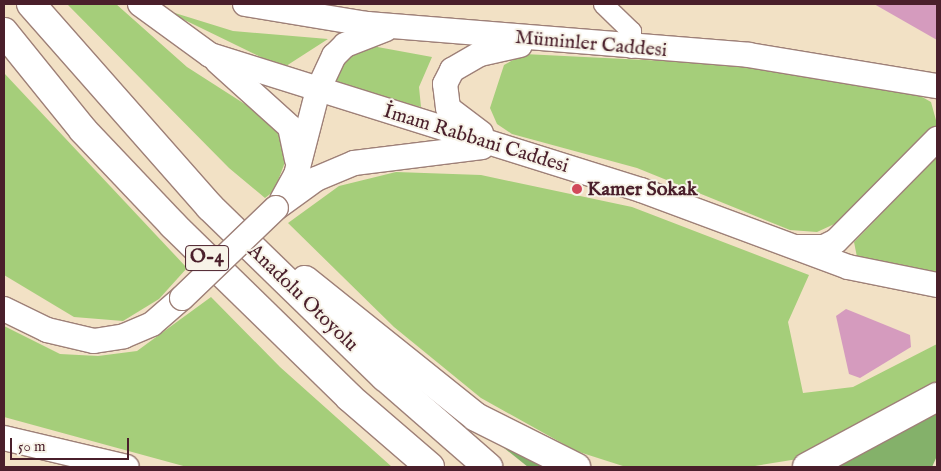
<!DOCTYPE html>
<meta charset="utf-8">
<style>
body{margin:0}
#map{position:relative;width:941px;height:471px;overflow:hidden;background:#f2e1c5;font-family:"IM FELL English",serif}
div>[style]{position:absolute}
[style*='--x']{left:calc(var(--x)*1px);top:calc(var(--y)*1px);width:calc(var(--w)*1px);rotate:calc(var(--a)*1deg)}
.green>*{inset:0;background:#a5ce7a}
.forest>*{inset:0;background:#84b16a}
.building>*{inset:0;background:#d59bbe}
.roads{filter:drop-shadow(1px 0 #9e8078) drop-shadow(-1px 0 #9e8078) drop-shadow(0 1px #9e8078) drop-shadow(0 -1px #9e8078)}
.minor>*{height:19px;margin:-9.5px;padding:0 9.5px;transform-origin:9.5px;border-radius:9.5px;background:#fff}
.major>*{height:24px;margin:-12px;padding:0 12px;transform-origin:12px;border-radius:12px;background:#fff}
.highway>*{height:28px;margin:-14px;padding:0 14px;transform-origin:14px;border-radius:14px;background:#fff}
.bridges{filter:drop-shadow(1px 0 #9e8078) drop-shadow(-1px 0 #9e8078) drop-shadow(0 1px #9e8078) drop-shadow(0 -1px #9e8078)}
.major-bridge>*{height:24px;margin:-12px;padding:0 12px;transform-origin:12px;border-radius:12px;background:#fff}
.dots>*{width:14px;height:14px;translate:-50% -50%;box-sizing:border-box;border:2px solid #f7f3e8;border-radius:50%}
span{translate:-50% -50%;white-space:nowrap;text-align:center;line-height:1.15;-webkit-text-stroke:4px #f7f3e8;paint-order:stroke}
.shield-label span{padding:1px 4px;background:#f7f3e8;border:1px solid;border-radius:4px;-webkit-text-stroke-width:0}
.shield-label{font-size:19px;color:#4a1f2b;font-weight:700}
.street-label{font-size:20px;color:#4a1f2b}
.poi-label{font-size:20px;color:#4a1f2b;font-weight:700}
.left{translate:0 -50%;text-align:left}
.frame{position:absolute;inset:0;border:5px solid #4a1f2b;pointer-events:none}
.scale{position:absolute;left:10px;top:438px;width:119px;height:22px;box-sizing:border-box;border:2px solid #4a1f2b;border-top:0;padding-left:6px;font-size:15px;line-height:18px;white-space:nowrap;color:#4a1f2b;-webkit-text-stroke:4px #f7f3e8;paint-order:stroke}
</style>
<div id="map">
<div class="green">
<div style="clip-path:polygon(67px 4px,116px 4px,187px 67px,273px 122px,286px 137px,287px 157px,274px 191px,265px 198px,229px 168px)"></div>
<div style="clip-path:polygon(162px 9px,233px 31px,328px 39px,283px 68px)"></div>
<div style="clip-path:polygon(372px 46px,432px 57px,419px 87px,421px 107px,327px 85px,337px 60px)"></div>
<div style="clip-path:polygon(524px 54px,746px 65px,915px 93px,931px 102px,937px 124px,936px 132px,841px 221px,817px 232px,790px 230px,637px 168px,512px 134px,497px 124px,490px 108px,504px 65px)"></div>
<div style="clip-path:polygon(4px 73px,187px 268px,159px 299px,123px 321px,74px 317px,4px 275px)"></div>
<div style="clip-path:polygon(937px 157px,937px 273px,875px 266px,857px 257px,854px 242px)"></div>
<div style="clip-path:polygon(396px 172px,481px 175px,632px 207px,809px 275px,788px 322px,803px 393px,853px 387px,937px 344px,937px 383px,804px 458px,749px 467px,626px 467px,576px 451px,481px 398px,394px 327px,288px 223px,339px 186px)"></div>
<div style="clip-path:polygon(211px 297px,280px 367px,392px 467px,187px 467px,4px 417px,4px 326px,60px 354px,98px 356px,137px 351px)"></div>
</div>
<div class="forest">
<div style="clip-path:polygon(937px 409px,937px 456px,932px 467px,838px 467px)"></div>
<div style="clip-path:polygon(489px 436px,549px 467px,528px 467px)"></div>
</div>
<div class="building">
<div style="clip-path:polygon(874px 4px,937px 4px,937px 40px)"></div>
<div style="clip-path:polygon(846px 309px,910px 335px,911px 347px,860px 378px,849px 374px,836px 316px)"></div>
</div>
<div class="roads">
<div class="minor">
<div style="--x:603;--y:4;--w:39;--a:44"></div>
<div style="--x:631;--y:31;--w:17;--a:90"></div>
</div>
<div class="major">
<div style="--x:140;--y:4;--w:87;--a:36.1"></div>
<div style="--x:210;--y:55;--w:452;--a:17.4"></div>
<div style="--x:641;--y:190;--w:221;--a:20.4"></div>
<div style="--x:848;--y:267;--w:91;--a:11.4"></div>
<div style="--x:245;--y:4;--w:124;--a:9.3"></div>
<div style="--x:367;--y:24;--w:383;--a:4.6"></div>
<div style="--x:749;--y:55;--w:191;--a:9.4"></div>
<div style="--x:217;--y:61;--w:98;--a:42.1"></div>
<div style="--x:290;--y:127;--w:33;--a:78"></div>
<div style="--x:481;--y:133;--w:41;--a:-142.9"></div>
<div style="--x:448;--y:108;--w:24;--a:-97"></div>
<div style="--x:445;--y:84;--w:16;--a:-63"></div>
<div style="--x:452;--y:70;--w:32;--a:-30"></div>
<div style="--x:480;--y:54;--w:41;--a:-12.7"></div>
<div style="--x:282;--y:200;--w:29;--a:-61"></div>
<div style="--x:296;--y:175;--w:88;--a:-75.5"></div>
<div style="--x:318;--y:90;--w:38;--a:-65"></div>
<div style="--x:334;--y:56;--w:16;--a:-45"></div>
<div style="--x:345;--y:45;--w:44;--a:-21.3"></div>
<div style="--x:276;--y:208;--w:49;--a:-35.9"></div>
<div style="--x:316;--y:179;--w:41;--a:-22.8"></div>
<div style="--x:354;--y:163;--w:129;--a:-7.1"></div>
<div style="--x:798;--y:247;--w:26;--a:0"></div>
<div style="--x:824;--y:247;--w:13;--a:-27"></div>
<div style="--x:836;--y:241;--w:144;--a:-45.3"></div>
<div style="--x:4;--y:309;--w:48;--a:26"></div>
<div style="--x:47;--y:330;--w:48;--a:13.2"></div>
<div style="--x:94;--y:341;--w:30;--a:-9"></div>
<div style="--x:124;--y:336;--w:30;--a:-23"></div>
<div style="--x:152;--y:324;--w:40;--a:-41"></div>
<div style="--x:4;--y:438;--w:126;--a:13.3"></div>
</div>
<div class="highway">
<div style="--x:31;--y:4;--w:271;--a:48.6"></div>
<div style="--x:210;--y:207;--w:244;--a:44.2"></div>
<div style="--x:385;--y:377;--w:137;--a:41.1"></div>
<div style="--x:4;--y:32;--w:126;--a:51.1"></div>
<div style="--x:83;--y:130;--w:131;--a:46.5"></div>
<div style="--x:173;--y:225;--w:246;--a:44.3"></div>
<div style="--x:349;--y:397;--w:107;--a:40.8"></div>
<div style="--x:305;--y:280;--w:219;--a:38.7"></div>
<div style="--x:476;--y:417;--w:112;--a:26.6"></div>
<div style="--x:807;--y:467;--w:148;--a:-28.3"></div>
</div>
</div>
<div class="bridges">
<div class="major-bridge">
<div style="--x:182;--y:298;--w:130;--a:-43.8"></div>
</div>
</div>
<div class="dots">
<div style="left:577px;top:189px;background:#d1495b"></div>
</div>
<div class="shield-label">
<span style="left:207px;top:258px">O-4</span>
</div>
<div class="street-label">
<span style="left:591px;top:44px;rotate:5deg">Müminler Caddesi</span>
<span style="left:476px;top:139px;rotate:17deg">İmam Rabbani Caddesi</span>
<span style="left:303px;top:298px;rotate:44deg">Anadolu Otoyolu</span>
</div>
<div class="poi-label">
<span class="left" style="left:587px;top:189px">Kamer Sokak</span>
</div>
<div class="frame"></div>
<div class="scale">50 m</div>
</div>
